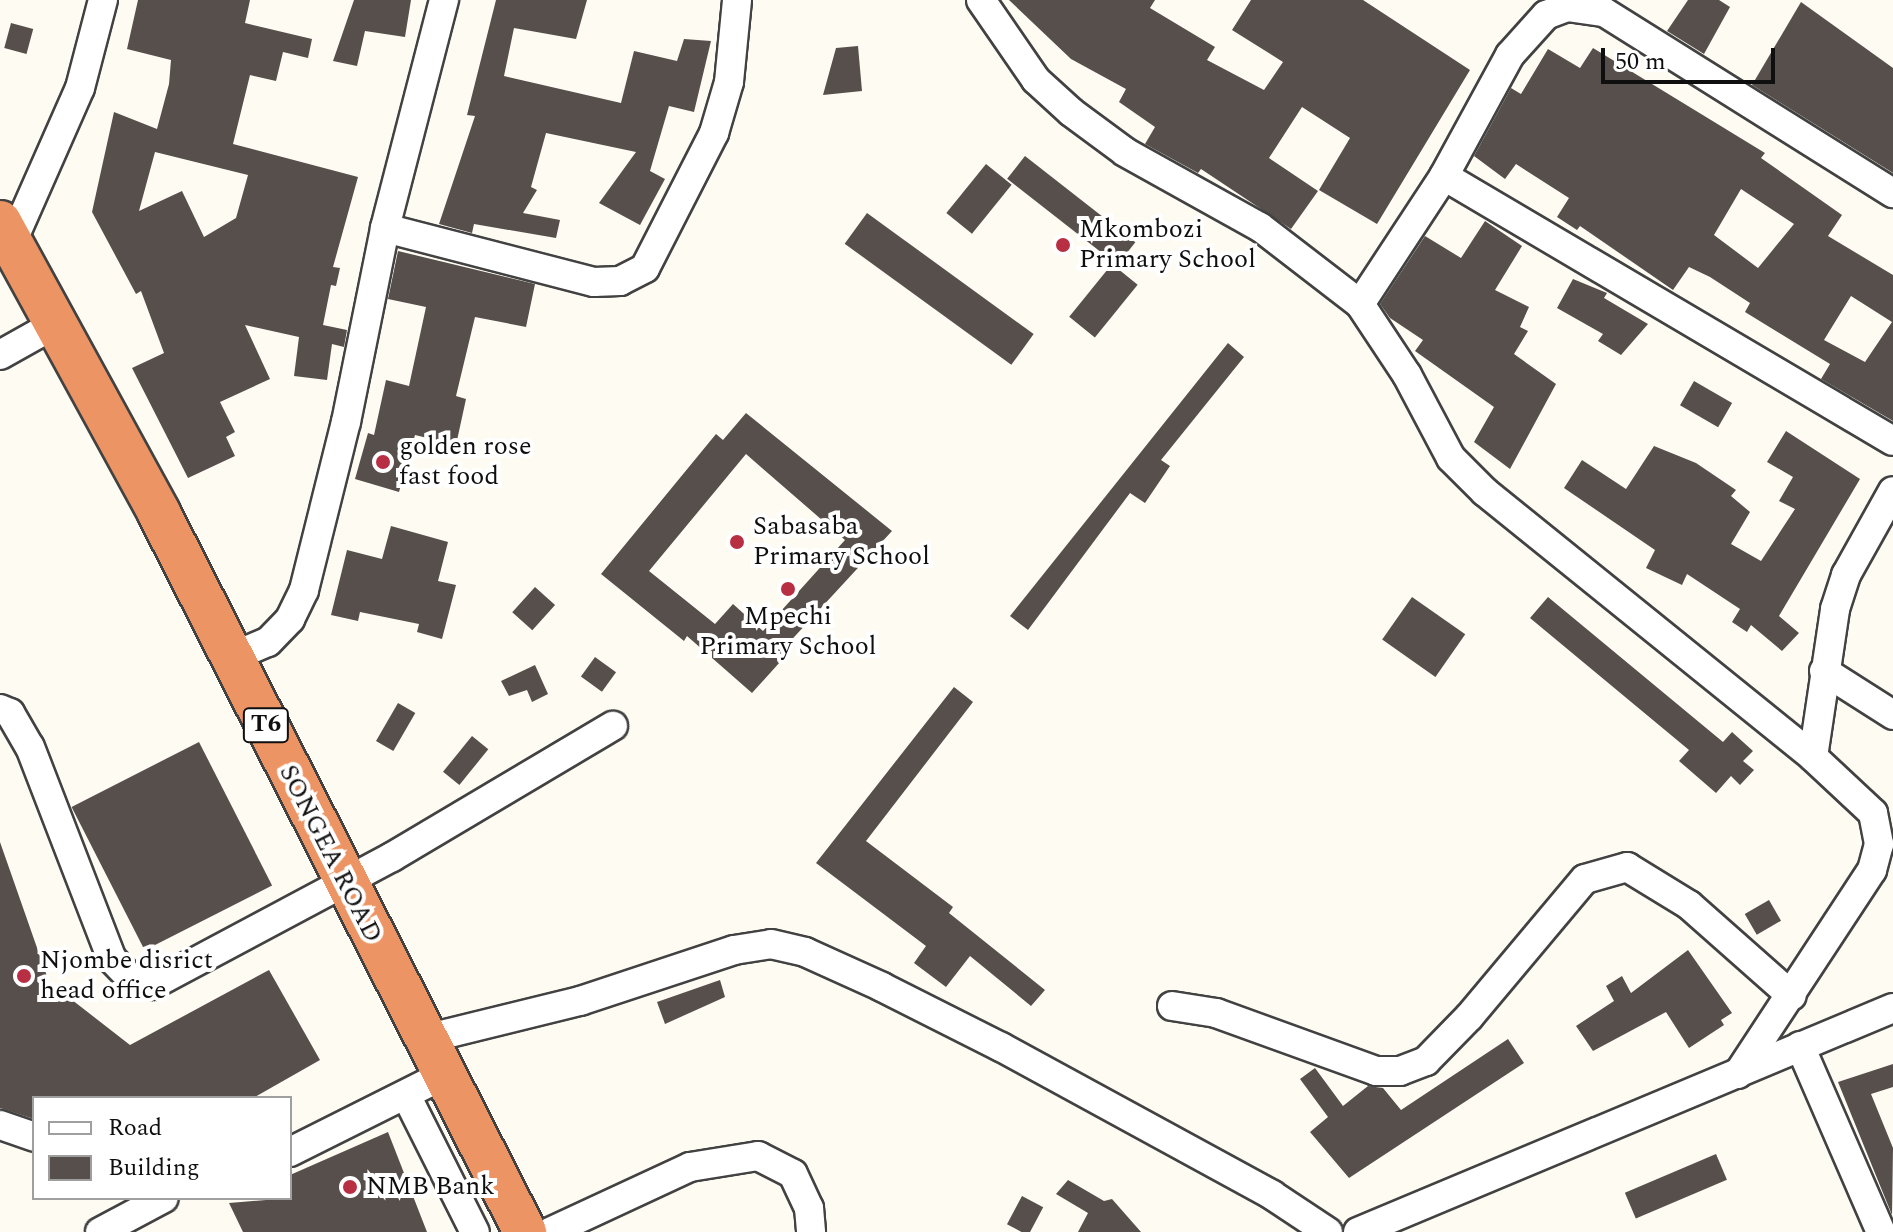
<!DOCTYPE html>
<style>
body{margin:0}
#map{position:relative;width:1893px;height:1232px;overflow:hidden;background:#fefbf2;font-family:Spectral,serif}
div>[style]{position:absolute}
[style*='--x']{left:calc(var(--x)*1px);top:calc(var(--y)*1px);width:calc(var(--w)*1px);rotate:calc(var(--a)*1deg)}
.building>*{inset:0;background:#574f4c;transform-origin:0 0}
.roads{filter:drop-shadow(2px 0 #424242) drop-shadow(-2px 0 #424242) drop-shadow(0 2px #424242) drop-shadow(0 -2px #424242)}
.minor>*{height:28px;margin:-14px;padding:0 14px;transform-origin:14px;border-radius:14px;background:#fff}
.highway>*{height:42px;margin:-21px;padding:0 21px;transform-origin:21px;border-radius:21px;background:#ec9463}
.dots>*{width:22px;height:22px;translate:-50% -50%;box-sizing:border-box;border:4px solid #fff;border-radius:50%}
span{translate:-50% -50%;white-space:nowrap;text-align:center;line-height:1.15;-webkit-text-stroke:8px #fff;paint-order:stroke}
.shield-label span{padding:2px 6px;background:#fff;border:2px solid;border-radius:6px;-webkit-text-stroke-width:0}
.shield-label{font-size:24px;color:#0f0f0f;font-weight:700}
.poi-label{font-size:26px;color:#0f0f0f}
.left{translate:0 -50%;text-align:left}
.street-label{font-size:26px;color:#0f0f0f}
.legend{position:absolute;left:32px;top:1096px;width:260px;height:104px;box-sizing:border-box;background:#fff;border:2px solid #9f9f9f;margin:0;padding:10px 14px;list-style:none;font-size:24px;color:#0f0f0f}
.legend li{display:flex;align-items:center;gap:16px;height:40px}
.legend b{width:40px;border:2px solid #9f9f9f}
.scale{position:absolute;left:1601px;top:48px;width:174px;height:36px;box-sizing:border-box;border:4px solid #0f0f0f;border-top:0;padding-left:10px;font-size:24px;line-height:28px;white-space:nowrap;color:#0f0f0f;-webkit-text-stroke:6px #fff;paint-order:stroke}
</style>
<div id="map">
<div class="building">
<div style="clip-path:polygon(evenodd,138px 0,250px 0,245px 23px,312px 39px,308px 58px,283px 52px,276px 81px,250px 75px,233px 144px,358px 177px,333px 267px,340px 268px,336px 286px,331px 285px,323px 325px,347px 330px,344px 347px,332px 344px,327px 380px,294px 376px,299px 337px,245px 325px,270px 379px,220px 402px,235px 432px,226px 437px,235px 456px,188px 478px,132px 368px,164px 353px,141px 291px,136px 294px,92px 212px,114px 112px,157px 129px,169px 84px,171px 60px,127px 49px,138px 0,155px 152px,248px 175px,236px 218px,204px 237px,182px 191px,139px 211px,155px 152px)"></div>
<div style="clip-path:polygon(354px 0,411px 0,405px 37px,365px 31px,357px 66px,333px 61px)"></div>
<div style="clip-path:polygon(496px 0,587px 0,576px 39px,514px 28px,504px 76px,621px 103px,634px 51px,677px 61px,684px 39px,711px 41px,694px 112px,669px 106px,650px 171px,665px 179px,640px 225px,599px 203px,636px 152px,546px 133px,531px 187px,537px 190px,523px 213px,560px 220px,556px 238px,474px 224px,472px 233px,439px 224px,475px 116px,467px 115px)"></div>
<div style="clip-path:polygon(1009px 0,1155px 0,1150px 8px,1215px 47px,1207px 60px,1264px 90px,1283px 62px,1232px 30px,1251px 0,1363px 0,1470px 70px,1377px 224px,1319px 190px,1350px 138px,1302px 107px,1269px 158px,1318px 191px,1291px 229px,1201px 169px,1198px 173px,1145px 144px,1155px 127px,1119px 102px,1126px 89px,1071px 59px)"></div>
<div style="clip-path:polygon(1688px 0,1719px 0,1730px 7px,1704px 54px,1667px 31px)"></div>
<div style="clip-path:polygon(1801px 2px,1893px 68px,1893px 173px,1752px 85px)"></div>
<div style="left:11px;top:23px;width:23px;height:26px;rotate:15deg"></div>
<div style="clip-path:polygon(858px 46px,862px 91px,823px 95px,836px 48px)"></div>
<div style="clip-path:polygon(evenodd,1593px 48px,1765px 153px,1761px 158px,1842px 215px,1828px 236px,1893px 275px,1893px 421px,1821px 379px,1830px 364px,1745px 312px,1750px 303px,1710px 277px,1689px 267px,1673px 290px,1580px 226px,1577px 230px,1557px 217px,1569px 198px,1516px 164px,1505px 179px,1474px 156px,1511px 88px,1521px 94px,1548px 49px,1580px 68px,1593px 48px,1741px 189px,1794px 224px,1758px 268px,1714px 235px,1741px 189px,1593px 48px,1851px 296px,1892px 322px,1865px 362px,1824px 340px,1851px 296px)"></div>
<div style="left:1025px;top:156px;width:140px;height:29px;rotate:38deg"></div>
<div style="left:986px;top:164px;width:33px;height:63px;rotate:39deg"></div>
<div style="left:867px;top:213px;width:206px;height:38px;rotate:36deg"></div>
<div style="clip-path:polygon(1485px 221px,1522px 246px,1495px 290px,1529px 307px,1520px 327px,1528px 331px,1514px 354px,1556px 384px,1510px 469px,1474px 442px,1494px 407px,1415px 351px,1423px 340px,1390px 318px,1380px 304px,1425px 236px,1461px 258px)"></div>
<div style="clip-path:polygon(398px 251px,535px 284px,526px 327px,475px 317px,456px 396px,466px 399px,456px 445px,415px 435px,399px 492px,355px 479px,368px 433px,374px 435px,386px 380px,409px 386px,426px 307px,388px 299px)"></div>
<div style="left:1112px;top:264px;width:33px;height:68px;rotate:39deg"></div>
<div style="clip-path:polygon(1573px 279px,1607px 293px,1604px 298px,1648px 324px,1621px 355px,1598px 341px,1603px 334px,1557px 308px)"></div>
<div style="clip-path:polygon(1228px 343px,1244px 357px,1161px 460px,1170px 466px,1145px 503px,1130px 493px,1028px 630px,1010px 616px)"></div>
<div style="left:1694px;top:381px;width:44px;height:28px;rotate:30deg"></div>
<div style="clip-path:polygon(evenodd,746px 413px,892px 531px,784px 648px,789px 652px,752px 693px,687px 636px,684px 641px,601px 574px,716px 434px,723px 440px,746px 413px,746px 454px,845px 540px,763px 631px,733px 604px,715px 624px,649px 571px,746px 454px)"></div>
<div style="clip-path:polygon(1786px 431px,1860px 479px,1779px 616px,1799px 633px,1782px 651px,1751px 625px,1747px 632px,1732px 622px,1740px 609px,1687px 574px,1682px 585px,1646px 568px,1655px 550px,1564px 488px,1582px 460px,1626px 489px,1654px 446px,1696px 463px,1736px 490px,1731px 496px,1750px 512px,1731px 544px,1761px 561px,1795px 509px,1779px 501px,1793px 477px,1767px 462px)"></div>
<div style="clip-path:polygon(391px 526px,448px 542px,438px 581px,456px 585px,442px 639px,417px 632px,419px 624px,360px 612px,358px 621px,331px 615px,347px 550px,382px 559px)"></div>
<div style="left:535px;top:587px;width:27px;height:34px;rotate:42deg"></div>
<div style="left:1412px;top:597px;width:65px;height:52px;rotate:35deg"></div>
<div style="clip-path:polygon(1548px 597px,1723px 742px,1732px 732px,1753px 751px,1743px 761px,1754px 770px,1740px 785px,1731px 776px,1716px 793px,1679px 761px,1689px 750px,1530px 618px)"></div>
<div style="left:595px;top:657px;width:26px;height:24px;rotate:36deg"></div>
<div style="clip-path:polygon(535px 665px,548px 694px,532px 702px,527px 690px,509px 696px,501px 681px)"></div>
<div style="clip-path:polygon(954px 687px,973px 702px,866px 841px,953px 907px,949px 913px,1045px 990px,1031px 1006px,970px 956px,946px 987px,914px 963px,926px 946px,816px 863px)"></div>
<div style="left:398px;top:703px;width:20px;height:44px;rotate:30deg"></div>
<div style="left:472px;top:736px;width:21px;height:46px;rotate:39deg"></div>
<div style="left:199px;top:742px;width:161px;height:143px;rotate:63deg"></div>
<div style="clip-path:polygon(0 842px,49px 982px,130px 1045px,269px 970px,320px 1060px,253px 1098px,34px 1098px,34px 1119px,0 1108px)"></div>
<div style="left:1769px;top:900px;width:24px;height:28px;rotate:60deg"></div>
<div style="clip-path:polygon(1688px 950px,1732px 1013px,1721px 1020px,1724px 1025px,1689px 1048px,1666px 1012px,1593px 1051px,1576px 1026px,1614px 1001px,1606px 986px,1622px 976px,1631px 993px)"></div>
<div style="clip-path:polygon(720px 980px,725px 997px,665px 1024px,657px 1002px)"></div>
<div style="clip-path:polygon(1508px 1039px,1524px 1063px,1349px 1178px,1310px 1132px,1328px 1117px,1300px 1079px,1315px 1068px,1343px 1106px,1368px 1086px,1383px 1088px,1401px 1110px)"></div>
<div style="clip-path:polygon(1893px 1064px,1893px 1087px,1871px 1094px,1893px 1148px,1892px 1215px,1838px 1082px)"></div>
<div style="clip-path:polygon(388px 1132px,427px 1232px,243px 1232px,229px 1203px,290px 1198px,290px 1175px)"></div>
<div style="left:1716px;top:1154px;width:28px;height:99px;rotate:67deg"></div>
<div style="clip-path:polygon(1068px 1180px,1104px 1201px,1112px 1199px,1141px 1232px,1078px 1232px,1088px 1213px,1056px 1194px)"></div>
<div style="left:1022px;top:1196px;width:24px;height:32px;rotate:28deg"></div>
</div>
<div class="roads">
<div class="minor">
<div style="--x:981;--y:0;--w:97;--a:55.5"></div>
<div style="--x:1036;--y:80;--w:47;--a:42.4"></div>
<div style="--x:1071;--y:112;--w:67;--a:36.5"></div>
<div style="--x:1125;--y:152;--w:154;--a:29.1"></div>
<div style="--x:1260;--y:227;--w:126;--a:37.6"></div>
<div style="--x:1360;--y:304;--w:85;--a:56.5"></div>
<div style="--x:1407;--y:375;--w:94;--a:62.1"></div>
<div style="--x:1451;--y:458;--w:48;--a:45"></div>
<div style="--x:1485;--y:492;--w:422;--a:38.9"></div>
<div style="--x:1813;--y:757;--w:82;--a:43"></div>
<div style="--x:1873;--y:813;--w:32;--a:79"></div>
<div style="--x:1879;--y:844;--w:27;--a:105"></div>
<div style="--x:1872;--y:870;--w:244;--a:123.3"></div>
<div style="--x:1444;--y:176;--w:521;--a:30.55"></div>
<div style="--x:385;--y:228;--w:216;--a:14.5"></div>
<div style="--x:594;--y:282;--w:26;--a:-2"></div>
<div style="--x:620;--y:281;--w:28;--a:-27"></div>
<div style="--x:645;--y:268;--w:152;--a:-62.9"></div>
<div style="--x:714;--y:133;--w:53;--a:-73.6"></div>
<div style="--x:729;--y:82;--w:82;--a:-84.4"></div>
<div style="--x:12;--y:242;--w:168;--a:-66.2"></div>
<div style="--x:80;--y:88;--w:91;--a:-75.4"></div>
<div style="--x:1360;--y:304;--w:153;--a:-56.7"></div>
<div style="--x:1444;--y:176;--w:138;--a:-61.4"></div>
<div style="--x:1510;--y:55;--w:54;--a:-48"></div>
<div style="--x:1546;--y:15;--w:22;--a:-21"></div>
<div style="--x:1567;--y:7;--w:37;--a:8"></div>
<div style="--x:1604;--y:12;--w:341;--a:32.1"></div>
<div style="--x:0;--y:355;--w:65;--a:-29.3"></div>
<div style="--x:232;--y:657;--w:39;--a:-23"></div>
<div style="--x:268;--y:642;--w:32;--a:-46"></div>
<div style="--x:290;--y:619;--w:32;--a:-64"></div>
<div style="--x:304;--y:590;--w:173;--a:-76"></div>
<div style="--x:346;--y:422;--w:198;--a:-78.6"></div>
<div style="--x:385;--y:228;--w:236;--a:-75.5"></div>
<div style="--x:1824;--y:671;--w:82;--a:32.5"></div>
<div style="--x:0;--y:709;--w:11;--a:22"></div>
<div style="--x:10;--y:713;--w:39;--a:60"></div>
<div style="--x:30;--y:747;--w:227;--a:68.9"></div>
<div style="--x:112;--y:959;--w:36;--a:46"></div>
<div style="--x:137;--y:985;--w:15;--a:0"></div>
<div style="--x:152;--y:985;--w:272;--a:-28.1"></div>
<div style="--x:392;--y:857;--w:257;--a:-30.7"></div>
<div style="--x:1813;--y:757;--w:150;--a:-81.5"></div>
<div style="--x:1835;--y:609;--w:36;--a:-72"></div>
<div style="--x:1846;--y:575;--w:96;--a:-60.8"></div>
<div style="--x:1172;--y:1006;--w:45;--a:9"></div>
<div style="--x:1216;--y:1013;--w:170;--a:19.9"></div>
<div style="--x:1376;--y:1071;--w:24;--a:0"></div>
<div style="--x:1400;--y:1071;--w:28;--a:-21"></div>
<div style="--x:1426;--y:1061;--w:62;--a:-45.7"></div>
<div style="--x:1469;--y:1017;--w:180;--a:-50"></div>
<div style="--x:1585;--y:879;--w:44;--a:-15.9"></div>
<div style="--x:1627;--y:867;--w:73;--a:31.5"></div>
<div style="--x:1689;--y:905;--w:137;--a:41.5"></div>
<div style="--x:425;--y:1039;--w:160;--a:-13.8"></div>
<div style="--x:580;--y:1001;--w:162;--a:-18.3"></div>
<div style="--x:734;--y:950;--w:37;--a:-9"></div>
<div style="--x:771;--y:944;--w:35;--a:13"></div>
<div style="--x:805;--y:952;--w:85;--a:24.4"></div>
<div style="--x:882;--y:987;--w:133;--a:26.8"></div>
<div style="--x:1001;--y:1047;--w:309;--a:28.6"></div>
<div style="--x:1272;--y:1195;--w:67;--a:33.5"></div>
<div style="--x:1800;--y:1046;--w:203;--a:66.5"></div>
<div style="--x:406;--y:1095;--w:153;--a:63.3"></div>
<div style="--x:0;--y:1125;--w:36;--a:19"></div>
<div style="--x:290;--y:1152;--w:170;--a:-26.6"></div>
<div style="--x:100;--y:1232;--w:72;--a:-28"></div>
<div style="--x:550;--y:1232;--w:154;--a:-24.9"></div>
<div style="--x:690;--y:1167;--w:69;--a:-9.2"></div>
<div style="--x:758;--y:1156;--w:39;--a:27"></div>
<div style="--x:793;--y:1174;--w:38;--a:65"></div>
<div style="--x:809;--y:1208;--w:24;--a:85"></div>
<div style="--x:1358;--y:1232;--w:580;--a:-22.72"></div>
</div>
<div class="highway">
<div style="--x:0;--y:222;--w:332;--a:61.3"></div>
<div style="--x:159;--y:513;--w:807;--a:63.02"></div>
</div>
</div>
<div class="dots">
<div style="left:1063px;top:245px;background:#b82f43"></div>
<div style="left:383px;top:462px;background:#b82f43"></div>
<div style="left:737px;top:542px;background:#b82f43"></div>
<div style="left:788px;top:589px;background:#b82f43"></div>
<div style="left:24px;top:976px;background:#b82f43"></div>
<div style="left:350px;top:1187px;background:#b82f43"></div>
</div>
<div class="shield-label">
<span style="left:266px;top:725px">T6</span>
</div>
<div class="poi-label">
<span class="left" style="left:1079px;top:245px">Mkombozi<br>Primary School</span>
<span class="left" style="left:399px;top:462px">golden rose<br>fast food</span>
<span class="left" style="left:753px;top:542px">Sabasaba<br>Primary School</span>
<span style="left:788px;top:632px">Mpechi<br>Primary School</span>
<span class="left" style="left:40px;top:976px">Njombe disrict<br>head office</span>
<span class="left" style="left:366px;top:1187px">NMB Bank</span>
</div>
<div class="street-label">
<span style="left:330px;top:854px;rotate:63deg">SONGEA ROAD</span>
</div>
<ul class="legend">
<li><b style="height:10px;background:#fff"></b>Road</li>
<li><b style="height:22px;background:#574f4c"></b>Building</li>
</ul>
<div class="scale">50 m</div>
</div>
